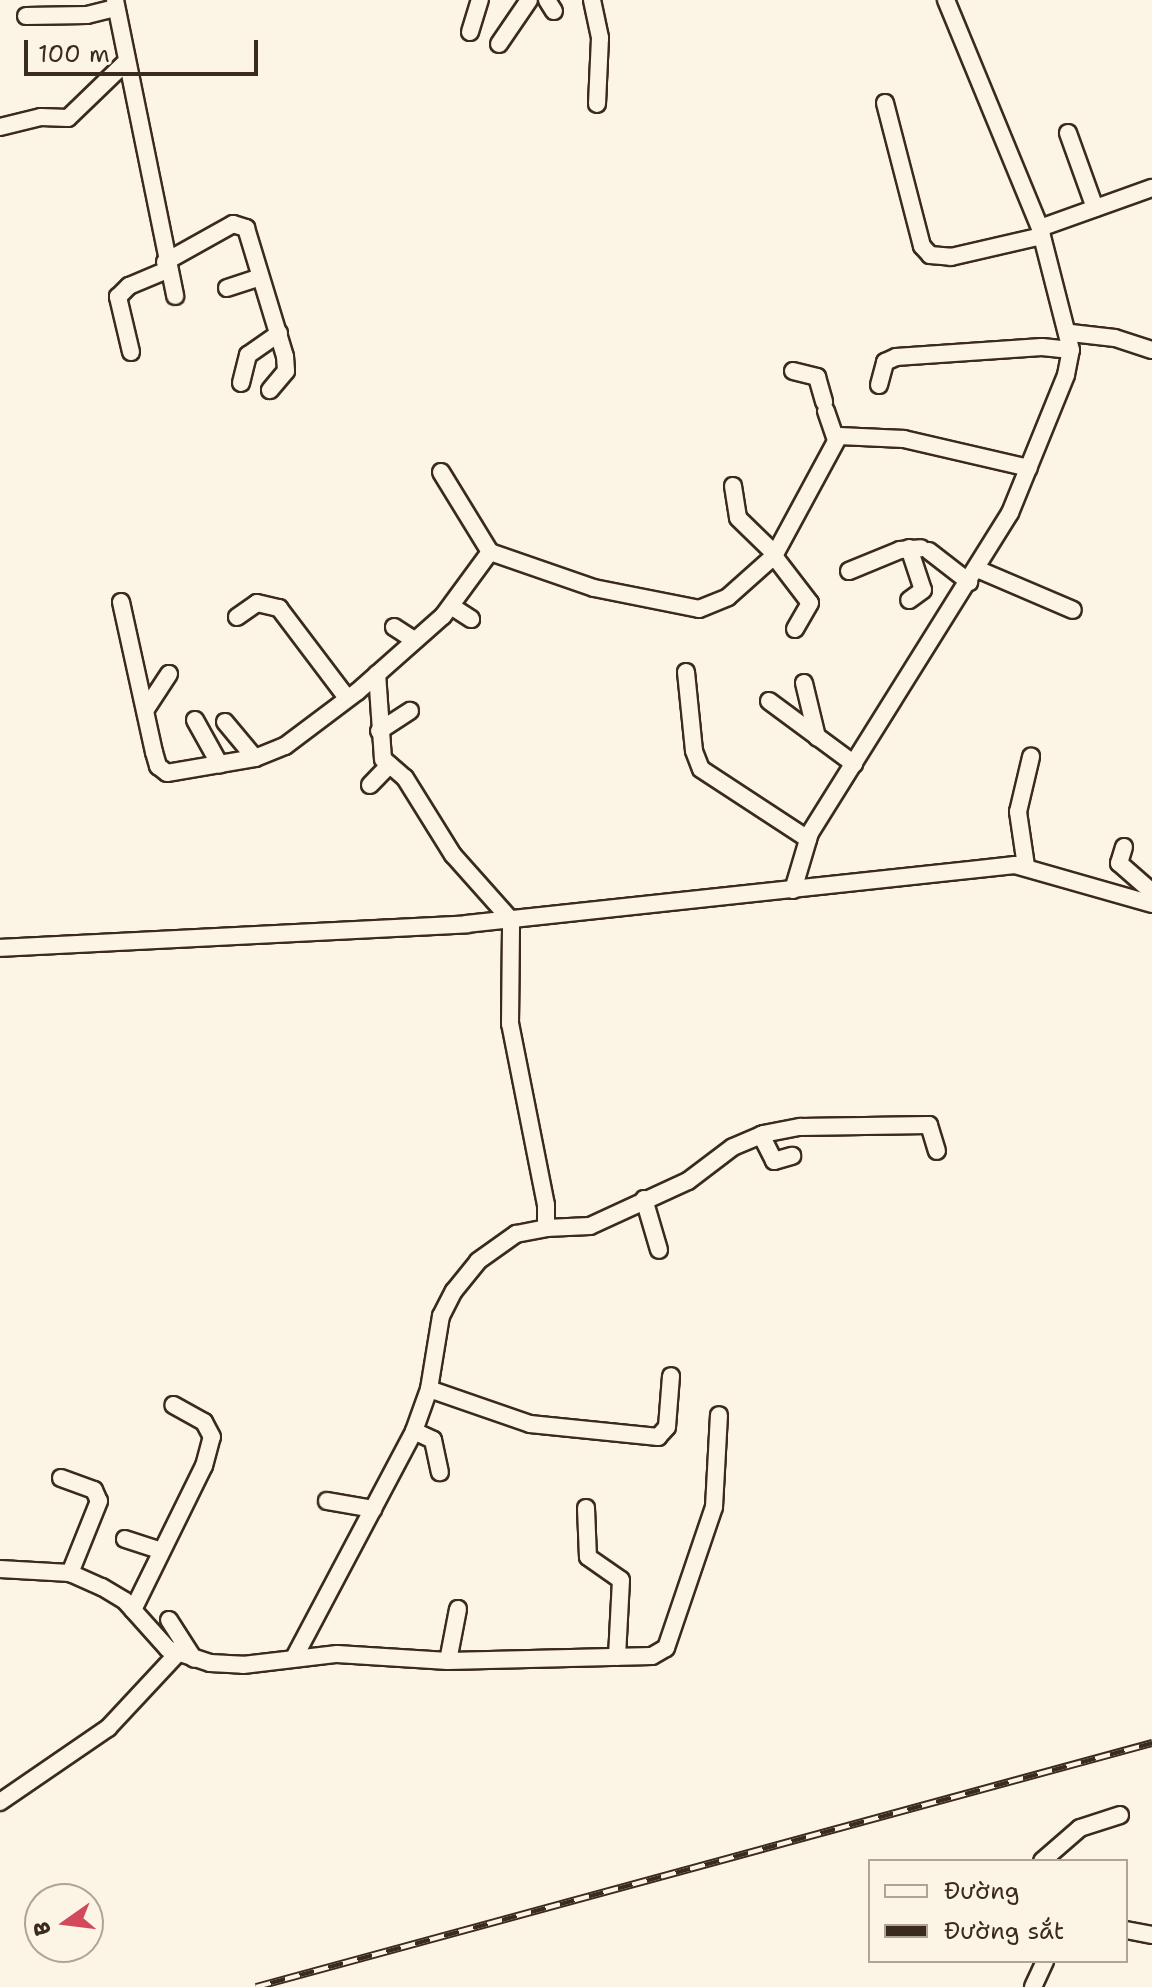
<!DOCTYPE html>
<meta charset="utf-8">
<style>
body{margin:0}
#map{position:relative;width:1152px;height:1987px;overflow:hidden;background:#fcf5e5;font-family:"Shantell Sans",sans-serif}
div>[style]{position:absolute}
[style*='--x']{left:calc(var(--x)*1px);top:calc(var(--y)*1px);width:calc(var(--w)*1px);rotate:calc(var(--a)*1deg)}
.roads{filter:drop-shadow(2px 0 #3b2a1e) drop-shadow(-2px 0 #3b2a1e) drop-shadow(0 2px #3b2a1e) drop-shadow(0 -2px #3b2a1e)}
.minor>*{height:16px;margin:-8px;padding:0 8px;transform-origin:8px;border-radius:8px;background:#fcf5e5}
.rail>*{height:8px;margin-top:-4px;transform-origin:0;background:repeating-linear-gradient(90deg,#fcf5e5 0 15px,#3b2a1e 0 30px);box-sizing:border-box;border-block:2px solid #3b2a1e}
span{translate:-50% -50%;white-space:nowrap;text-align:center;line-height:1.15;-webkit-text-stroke:6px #fcf5e5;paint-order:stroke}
.legend{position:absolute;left:868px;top:1859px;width:260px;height:104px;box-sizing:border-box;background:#fcf5e5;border:2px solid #afa495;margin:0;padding:10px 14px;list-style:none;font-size:24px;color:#3b2a1e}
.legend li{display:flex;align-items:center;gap:16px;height:40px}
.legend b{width:40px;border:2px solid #afa495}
.north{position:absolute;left:24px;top:1883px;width:80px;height:80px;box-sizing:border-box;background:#fcf5e5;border:2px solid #afa495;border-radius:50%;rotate:256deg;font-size:22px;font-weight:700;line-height:32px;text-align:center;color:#3b2a1e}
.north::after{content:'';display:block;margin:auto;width:28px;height:36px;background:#d1495b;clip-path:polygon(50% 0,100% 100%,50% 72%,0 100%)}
.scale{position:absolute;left:24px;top:40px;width:234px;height:36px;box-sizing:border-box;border:4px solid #3b2a1e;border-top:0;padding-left:10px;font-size:24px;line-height:28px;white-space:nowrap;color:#3b2a1e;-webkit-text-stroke:6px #fcf5e5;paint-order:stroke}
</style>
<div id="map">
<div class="roads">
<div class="minor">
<div style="--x:115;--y:0;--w:302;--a:78.5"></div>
<div style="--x:547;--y:0;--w:13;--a:58"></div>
<div style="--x:592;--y:0;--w:39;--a:78"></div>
<div style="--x:600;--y:38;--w:66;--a:92.6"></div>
<div style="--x:26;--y:16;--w:61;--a:-0.9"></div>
<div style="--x:87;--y:15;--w:30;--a:-14"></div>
<div style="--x:470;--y:32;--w:34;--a:-73"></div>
<div style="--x:499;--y:44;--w:53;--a:-55.7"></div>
<div style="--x:885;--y:103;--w:148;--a:75.5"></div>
<div style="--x:922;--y:246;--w:12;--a:48"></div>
<div style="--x:930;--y:255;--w:21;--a:5"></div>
<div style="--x:951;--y:257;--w:93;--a:-13"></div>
<div style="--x:0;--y:127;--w:42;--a:-13.7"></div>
<div style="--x:41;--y:117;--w:27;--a:2"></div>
<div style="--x:68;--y:118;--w:79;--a:-44"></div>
<div style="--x:1068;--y:133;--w:80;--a:70.2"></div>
<div style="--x:1040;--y:228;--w:119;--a:-19.7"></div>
<div style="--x:165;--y:262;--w:78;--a:-29.2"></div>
<div style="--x:233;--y:224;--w:14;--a:17"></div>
<div style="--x:246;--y:228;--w:134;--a:73.1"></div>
<div style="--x:285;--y:356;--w:15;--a:86"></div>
<div style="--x:286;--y:371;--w:25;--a:130"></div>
<div style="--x:227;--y:288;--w:35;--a:-18"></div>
<div style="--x:1071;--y:333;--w:44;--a:6.5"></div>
<div style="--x:1115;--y:338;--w:39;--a:18"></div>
<div style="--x:131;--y:352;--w:57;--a:-103.3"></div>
<div style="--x:118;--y:297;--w:16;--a:-45"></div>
<div style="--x:129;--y:286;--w:41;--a:-22.8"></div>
<div style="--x:793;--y:371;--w:25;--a:14"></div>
<div style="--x:817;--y:377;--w:26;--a:74"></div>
<div style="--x:241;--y:383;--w:29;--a:-76"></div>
<div style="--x:248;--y:355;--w:38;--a:-35"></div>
<div style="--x:879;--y:385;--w:24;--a:-75"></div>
<div style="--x:885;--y:362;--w:12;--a:-24"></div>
<div style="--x:896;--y:357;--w:146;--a:-3.9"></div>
<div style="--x:1042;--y:347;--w:29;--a:6"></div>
<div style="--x:826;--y:411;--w:31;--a:71"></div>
<div style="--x:441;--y:472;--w:94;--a:58.5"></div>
<div style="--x:490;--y:552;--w:110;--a:19.1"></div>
<div style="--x:594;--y:588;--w:107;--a:11.3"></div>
<div style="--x:699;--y:609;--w:31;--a:-22"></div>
<div style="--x:728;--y:597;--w:62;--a:-41.7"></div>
<div style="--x:774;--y:556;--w:136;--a:-61.6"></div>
<div style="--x:839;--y:436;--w:65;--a:2.6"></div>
<div style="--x:904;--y:439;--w:128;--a:13.1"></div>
<div style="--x:733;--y:486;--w:32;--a:81"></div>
<div style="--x:738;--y:518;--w:52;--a:44.2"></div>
<div style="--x:909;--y:548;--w:44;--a:71.6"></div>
<div style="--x:923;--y:590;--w:17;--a:144"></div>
<div style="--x:929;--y:551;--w:51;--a:37.8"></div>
<div style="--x:774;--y:556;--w:59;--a:52.5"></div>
<div style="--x:810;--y:603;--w:30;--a:120"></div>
<div style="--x:977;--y:569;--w:104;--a:23.1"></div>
<div style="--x:849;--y:571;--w:55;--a:-22.4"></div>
<div style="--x:900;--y:550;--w:21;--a:-5"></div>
<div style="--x:121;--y:602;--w:154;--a:77.6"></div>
<div style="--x:154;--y:752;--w:15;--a:74"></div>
<div style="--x:158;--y:766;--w:11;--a:38"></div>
<div style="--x:167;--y:773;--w:89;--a:-9.7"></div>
<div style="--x:255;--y:758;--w:32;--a:-22"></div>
<div style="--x:285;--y:746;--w:90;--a:-36.9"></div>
<div style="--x:357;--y:692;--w:115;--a:-41.5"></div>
<div style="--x:443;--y:616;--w:79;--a:-53.7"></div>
<div style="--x:451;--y:606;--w:24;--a:33"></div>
<div style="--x:237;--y:617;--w:24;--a:-35"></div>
<div style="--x:257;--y:603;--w:23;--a:13"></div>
<div style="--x:279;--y:608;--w:113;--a:52.9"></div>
<div style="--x:394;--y:627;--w:24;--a:33"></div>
<div style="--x:686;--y:672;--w:79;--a:84.2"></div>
<div style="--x:694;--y:751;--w:19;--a:69"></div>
<div style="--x:701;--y:769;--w:128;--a:33.2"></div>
<div style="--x:804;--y:683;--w:56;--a:76.5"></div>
<div style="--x:769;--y:701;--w:106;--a:36.5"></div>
<div style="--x:146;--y:709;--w:42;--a:-56.7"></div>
<div style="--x:195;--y:720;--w:51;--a:60.9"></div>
<div style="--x:225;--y:722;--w:47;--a:50.2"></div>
<div style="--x:379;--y:731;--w:37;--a:-33"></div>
<div style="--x:370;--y:785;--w:28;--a:-46"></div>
<div style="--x:1124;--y:847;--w:17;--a:107"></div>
<div style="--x:1119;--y:863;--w:44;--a:41.3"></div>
<div style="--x:1026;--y:866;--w:55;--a:-98.4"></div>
<div style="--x:1018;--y:812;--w:57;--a:-76.7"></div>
<div style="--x:793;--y:890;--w:59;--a:-73.4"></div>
<div style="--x:810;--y:833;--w:377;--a:-58"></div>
<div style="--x:1010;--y:513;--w:149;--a:-67.9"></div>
<div style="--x:1066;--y:375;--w:25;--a:-79"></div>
<div style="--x:1071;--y:350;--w:126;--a:-104.3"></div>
<div style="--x:1040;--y:228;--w:247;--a:-112.4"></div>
<div style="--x:0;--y:948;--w:467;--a:-2.9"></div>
<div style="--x:466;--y:924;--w:552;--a:-6.13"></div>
<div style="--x:1015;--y:865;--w:142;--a:15.9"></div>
<div style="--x:761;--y:1135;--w:29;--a:63"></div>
<div style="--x:774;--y:1161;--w:19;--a:-16"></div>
<div style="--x:644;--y:1199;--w:53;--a:73.6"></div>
<div style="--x:546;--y:1228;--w:44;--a:-2.6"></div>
<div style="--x:590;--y:1226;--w:108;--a:-24.7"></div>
<div style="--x:688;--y:1181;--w:56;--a:-37.1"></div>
<div style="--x:733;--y:1147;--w:33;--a:-23"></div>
<div style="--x:763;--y:1134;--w:38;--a:-11"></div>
<div style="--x:800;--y:1127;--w:129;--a:-0.9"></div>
<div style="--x:929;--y:1125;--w:27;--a:73"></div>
<div style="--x:429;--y:1389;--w:107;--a:19.1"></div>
<div style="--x:530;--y:1424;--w:129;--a:5.8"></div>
<div style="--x:658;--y:1437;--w:13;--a:-48"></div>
<div style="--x:667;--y:1427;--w:51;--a:-85.5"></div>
<div style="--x:414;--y:1431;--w:21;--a:25"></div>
<div style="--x:433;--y:1440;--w:33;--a:78"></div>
<div style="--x:61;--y:1478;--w:35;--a:20"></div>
<div style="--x:94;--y:1490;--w:12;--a:66"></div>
<div style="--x:99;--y:1501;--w:78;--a:111.9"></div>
<div style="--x:327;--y:1501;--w:47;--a:9.9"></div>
<div style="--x:586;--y:1508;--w:49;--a:87.7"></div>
<div style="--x:588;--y:1557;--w:40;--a:34.9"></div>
<div style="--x:621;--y:1580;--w:77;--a:93"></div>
<div style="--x:125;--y:1539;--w:38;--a:18"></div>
<div style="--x:0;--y:1569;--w:70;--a:3.3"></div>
<div style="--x:70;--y:1573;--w:35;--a:24"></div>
<div style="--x:102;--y:1587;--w:27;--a:31"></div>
<div style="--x:125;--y:1601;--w:64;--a:48.1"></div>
<div style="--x:168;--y:1649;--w:44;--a:18.4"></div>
<div style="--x:210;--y:1663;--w:33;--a:3"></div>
<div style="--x:243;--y:1665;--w:95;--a:-6.7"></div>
<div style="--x:337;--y:1654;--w:111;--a:3.6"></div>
<div style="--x:448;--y:1661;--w:204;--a:-1.4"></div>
<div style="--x:652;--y:1656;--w:16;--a:-30"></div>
<div style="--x:666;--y:1648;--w:149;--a:-71.2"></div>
<div style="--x:714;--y:1507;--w:92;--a:-86.9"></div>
<div style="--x:133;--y:1610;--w:161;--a:-63.8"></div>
<div style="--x:204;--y:1466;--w:30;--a:-75"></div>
<div style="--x:212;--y:1437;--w:17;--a:-118"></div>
<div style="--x:204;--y:1422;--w:35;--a:-151"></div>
<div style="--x:169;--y:1620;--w:46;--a:57.3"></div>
<div style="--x:295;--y:1656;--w:255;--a:-62.1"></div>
<div style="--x:414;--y:1431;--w:45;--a:-70.3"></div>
<div style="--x:429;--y:1389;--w:74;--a:-80.7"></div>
<div style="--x:441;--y:1316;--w:28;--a:-63"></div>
<div style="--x:454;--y:1291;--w:38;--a:-51"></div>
<div style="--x:478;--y:1261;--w:47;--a:-35.4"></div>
<div style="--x:516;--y:1234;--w:31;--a:-11"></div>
<div style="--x:546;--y:1228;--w:23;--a:-90"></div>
<div style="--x:546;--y:1205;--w:185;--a:-101.2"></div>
<div style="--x:510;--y:1024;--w:104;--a:-89.4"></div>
<div style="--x:511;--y:920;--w:87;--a:-131.7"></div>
<div style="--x:453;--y:855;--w:91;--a:-121.9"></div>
<div style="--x:405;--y:778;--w:29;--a:-139"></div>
<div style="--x:383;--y:759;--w:85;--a:-94"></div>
<div style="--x:448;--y:1661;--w:53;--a:-79.1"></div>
<div style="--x:0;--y:1802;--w:131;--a:-34.4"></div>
<div style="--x:108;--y:1728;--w:100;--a:-47"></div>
<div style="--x:1042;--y:1861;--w:50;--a:-41"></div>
<div style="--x:1080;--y:1828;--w:42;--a:-18"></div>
<div style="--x:1126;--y:1930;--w:26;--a:11"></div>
<div style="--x:1033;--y:1987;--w:29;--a:-65"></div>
</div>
</div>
<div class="rail">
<div style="--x:256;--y:1987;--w:929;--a:-15.23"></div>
</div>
<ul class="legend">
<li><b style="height:10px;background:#fcf5e5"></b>Đường</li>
<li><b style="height:10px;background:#3b2a1e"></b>Đường sắt</li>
</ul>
<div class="north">B</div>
<div class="scale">100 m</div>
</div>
